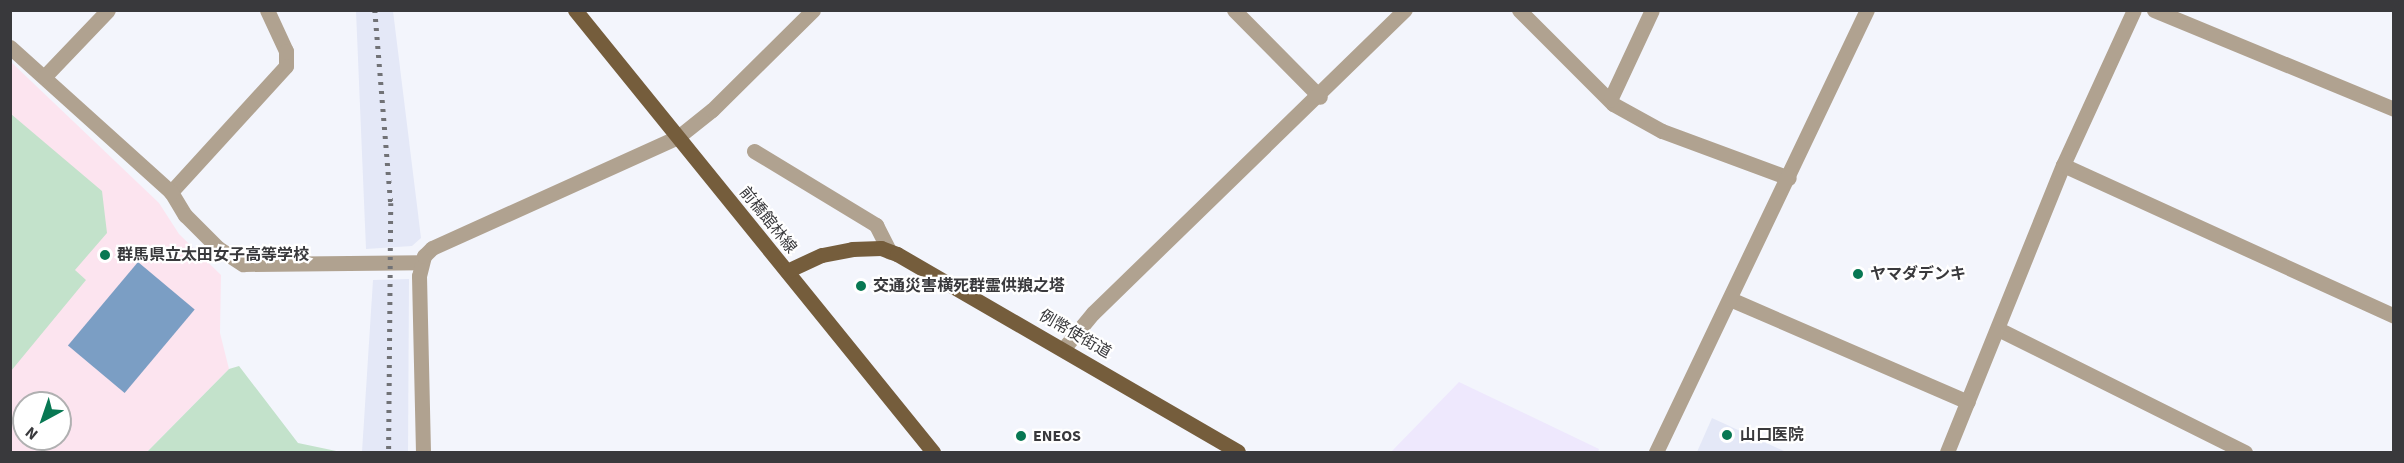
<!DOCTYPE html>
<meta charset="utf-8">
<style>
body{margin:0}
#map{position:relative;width:2404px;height:463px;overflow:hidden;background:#f3f5fc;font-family:"Source Sans 3","Noto Sans JP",sans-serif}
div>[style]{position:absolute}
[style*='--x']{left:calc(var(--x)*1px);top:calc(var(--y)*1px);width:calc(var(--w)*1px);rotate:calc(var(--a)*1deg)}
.commercial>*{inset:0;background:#eee8fd}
.built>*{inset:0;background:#e4e8f7}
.education>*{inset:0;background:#fce4ef}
.green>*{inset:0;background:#c3e2cb}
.water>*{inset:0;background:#7b9ec4;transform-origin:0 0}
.minor>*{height:15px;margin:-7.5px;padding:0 7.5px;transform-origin:7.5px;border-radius:7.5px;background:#b0a290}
.major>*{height:15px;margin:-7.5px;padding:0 7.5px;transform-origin:7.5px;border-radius:7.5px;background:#755d3c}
.rail>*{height:4.5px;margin-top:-2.25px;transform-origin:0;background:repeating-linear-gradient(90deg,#717276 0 3px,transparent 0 9px)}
.dots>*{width:16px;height:16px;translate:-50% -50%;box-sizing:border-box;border:3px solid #fff;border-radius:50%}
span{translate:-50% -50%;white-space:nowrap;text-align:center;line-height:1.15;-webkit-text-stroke:4.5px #fff;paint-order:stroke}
.street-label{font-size:16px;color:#39393c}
.poi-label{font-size:16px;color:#39393c;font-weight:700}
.left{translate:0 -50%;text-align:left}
.frame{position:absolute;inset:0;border:12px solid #39393c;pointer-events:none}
.north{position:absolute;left:12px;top:391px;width:60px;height:60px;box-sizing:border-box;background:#fff;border:2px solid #b0b0b1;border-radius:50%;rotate:220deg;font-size:16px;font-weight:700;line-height:24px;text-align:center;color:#39393c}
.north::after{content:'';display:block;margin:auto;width:21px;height:27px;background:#087853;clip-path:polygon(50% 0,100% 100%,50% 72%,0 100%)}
</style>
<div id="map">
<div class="commercial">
<div style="clip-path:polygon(1459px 382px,1599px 449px,1598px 452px,1391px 452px)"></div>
</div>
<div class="built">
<div style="clip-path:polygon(356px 11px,393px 11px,421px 238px,412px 246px,366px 249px)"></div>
<div style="clip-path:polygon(409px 279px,408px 452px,362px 452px,373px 280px)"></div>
<div style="clip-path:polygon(1712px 418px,1786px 452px,1697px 452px)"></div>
</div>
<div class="education">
<div style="clip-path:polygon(evenodd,10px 61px,159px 203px,179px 234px,221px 275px,220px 333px,229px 369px,147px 452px,11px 452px,10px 61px,24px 403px,60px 403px,60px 439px,24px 439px,24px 403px)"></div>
</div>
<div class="green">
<div style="clip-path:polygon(11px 114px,102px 191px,107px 233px,75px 270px,86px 280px,11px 371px)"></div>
<div style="clip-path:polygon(239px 366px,298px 443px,341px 452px,147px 452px,229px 369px)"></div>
</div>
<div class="water">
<div style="left:138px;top:262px;width:74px;height:109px;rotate:40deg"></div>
</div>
<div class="minor">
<div style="--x:267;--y:10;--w:45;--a:65.1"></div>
<div style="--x:286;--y:51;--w:15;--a:90"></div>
<div style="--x:286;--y:66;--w:171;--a:132.4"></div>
<div style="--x:171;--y:192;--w:27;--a:59"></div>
<div style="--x:185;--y:215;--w:47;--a:45"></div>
<div style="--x:218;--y:248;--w:30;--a:33"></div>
<div style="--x:243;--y:264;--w:177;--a:-0.6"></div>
<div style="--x:1234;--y:10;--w:122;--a:45.3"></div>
<div style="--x:1519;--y:10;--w:133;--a:45"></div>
<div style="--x:1613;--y:104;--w:56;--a:28.9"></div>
<div style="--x:1662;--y:131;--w:135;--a:20.3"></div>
<div style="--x:2154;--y:10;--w:260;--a:22.4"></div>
<div style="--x:10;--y:47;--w:217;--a:42"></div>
<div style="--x:45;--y:76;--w:91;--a:-46.3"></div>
<div style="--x:1610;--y:100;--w:99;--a:-65"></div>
<div style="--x:754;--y:151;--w:143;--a:31.2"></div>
<div style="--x:876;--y:225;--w:30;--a:63"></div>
<div style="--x:2063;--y:165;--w:364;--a:24.5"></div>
<div style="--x:1730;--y:299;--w:259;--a:23.4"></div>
<div style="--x:1998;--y:329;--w:276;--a:26.5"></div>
<div style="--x:1064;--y:348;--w:45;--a:-50.4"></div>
<div style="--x:1093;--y:313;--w:435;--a:-44.2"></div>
<div style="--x:423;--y:452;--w:176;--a:-91.3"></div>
<div style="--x:419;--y:276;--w:21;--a:-76"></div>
<div style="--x:424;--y:256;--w:11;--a:-45"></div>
<div style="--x:432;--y:248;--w:270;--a:-24.3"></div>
<div style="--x:678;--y:137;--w:43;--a:-38.5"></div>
<div style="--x:712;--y:110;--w:142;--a:-44.7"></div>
<div style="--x:1656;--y:452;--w:490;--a:-64.5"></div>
<div style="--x:1947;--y:452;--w:310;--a:-68"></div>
<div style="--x:2063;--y:165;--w:170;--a:-65.4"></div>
</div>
<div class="major">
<div style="--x:575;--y:10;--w:569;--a:50.99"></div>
<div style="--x:787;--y:271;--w:38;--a:-25"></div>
<div style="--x:822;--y:255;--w:31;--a:-11"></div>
<div style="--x:852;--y:249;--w:29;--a:-2"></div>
<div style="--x:881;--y:248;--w:17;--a:21"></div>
<div style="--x:897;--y:254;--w:394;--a:30.1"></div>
</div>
<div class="rail">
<div style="--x:375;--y:10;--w:194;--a:85.3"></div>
<div style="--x:391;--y:203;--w:249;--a:90.5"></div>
</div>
<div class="dots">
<div style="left:105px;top:255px;background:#087853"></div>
<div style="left:1858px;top:274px;background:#087853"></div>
<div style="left:861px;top:286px;background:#087853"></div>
<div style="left:1727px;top:435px;background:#087853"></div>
<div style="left:1021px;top:436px;background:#087853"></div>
</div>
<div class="street-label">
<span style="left:768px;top:220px;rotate:51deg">前橋館林線</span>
<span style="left:1075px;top:334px;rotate:30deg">例幣使街道</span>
</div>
<div class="poi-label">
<span class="left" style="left:117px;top:255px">群馬県立太田女子高等学校</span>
<span class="left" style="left:1870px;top:274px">ヤマダデンキ</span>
<span class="left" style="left:873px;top:286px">交通災害横死群霊供羪之塔</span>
<span class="left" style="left:1740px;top:435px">山口医院</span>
<span class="left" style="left:1033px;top:436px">ENEOS</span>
</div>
<div class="frame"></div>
<div class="north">N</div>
</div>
